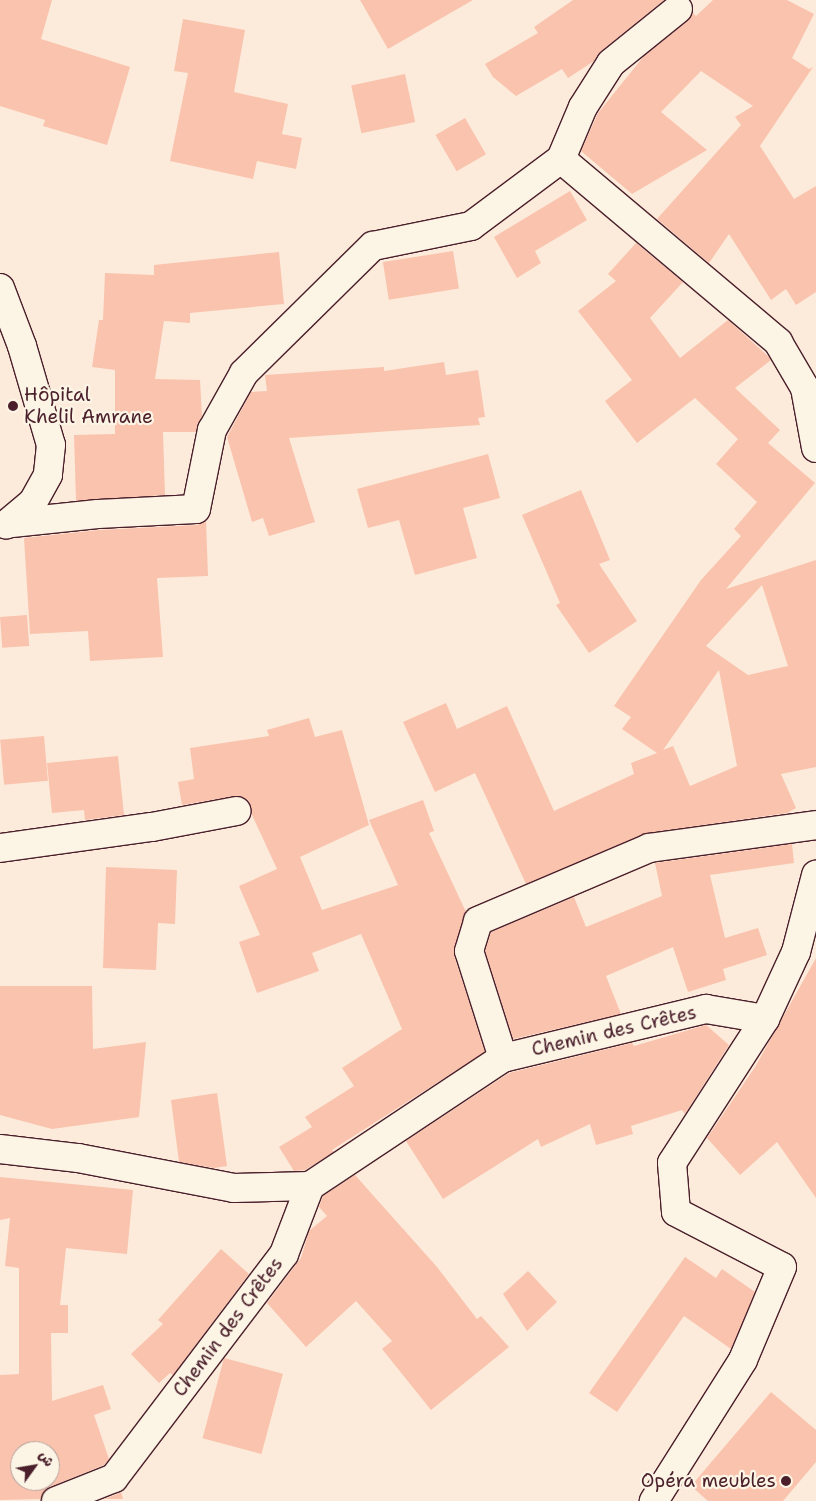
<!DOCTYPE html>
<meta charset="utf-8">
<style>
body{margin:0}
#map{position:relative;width:816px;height:1501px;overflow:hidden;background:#fcebda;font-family:"Shantell Sans","Playpen Sans Arabic",sans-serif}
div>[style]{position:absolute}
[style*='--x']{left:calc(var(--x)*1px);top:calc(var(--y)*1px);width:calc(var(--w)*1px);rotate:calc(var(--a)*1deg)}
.building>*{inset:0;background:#fac3ae;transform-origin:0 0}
.roads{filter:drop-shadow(1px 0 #4a1f2b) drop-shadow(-1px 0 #4a1f2b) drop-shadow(0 1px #4a1f2b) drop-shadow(0 -1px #4a1f2b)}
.minor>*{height:28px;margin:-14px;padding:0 14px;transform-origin:14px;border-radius:14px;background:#fcf5e5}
.dots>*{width:14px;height:14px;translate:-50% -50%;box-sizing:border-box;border:2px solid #fcf5e5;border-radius:50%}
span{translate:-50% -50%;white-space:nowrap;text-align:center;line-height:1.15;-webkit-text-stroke:4.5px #fcf5e5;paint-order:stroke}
.poi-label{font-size:19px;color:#4a1f2b}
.left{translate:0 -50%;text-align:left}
.right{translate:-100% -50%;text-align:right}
.street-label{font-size:19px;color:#4a1f2b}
.north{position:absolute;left:10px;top:1441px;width:50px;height:50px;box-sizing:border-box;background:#fcf5e5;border:1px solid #b59f9b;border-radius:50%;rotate:58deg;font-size:14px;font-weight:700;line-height:20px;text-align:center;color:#4a1f2b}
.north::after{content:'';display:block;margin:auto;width:18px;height:22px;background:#4a1f2b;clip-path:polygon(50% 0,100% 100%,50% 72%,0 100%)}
</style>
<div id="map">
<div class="building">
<div style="clip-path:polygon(0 0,52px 0,41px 39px,130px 67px,107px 145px,43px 126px,45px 120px,0 106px)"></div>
<div style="clip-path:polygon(360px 0,473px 0,388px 49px)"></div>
<div style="clip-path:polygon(573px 0,664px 0,601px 51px,594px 61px,568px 78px,562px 69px,516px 96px,493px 77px,485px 64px,538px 33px,534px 27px)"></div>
<div style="clip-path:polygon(713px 0,787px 0,814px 14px,792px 58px,809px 69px,813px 67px,760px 146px,794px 199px,816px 186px,816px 292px,796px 305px,786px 289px,771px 300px,729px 234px,709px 263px,657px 219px,741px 125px,735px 117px,753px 106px,701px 71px,661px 112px,707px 150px,632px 194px,581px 151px,598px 113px,644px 56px,688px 21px,693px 13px,696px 16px)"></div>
<div style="clip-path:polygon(183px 19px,245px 30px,234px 92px,288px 104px,282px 134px,302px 138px,296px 169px,257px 161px,253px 179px,170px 161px,188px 73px,174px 71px)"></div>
<div style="left:405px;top:74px;width:49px;height:55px;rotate:78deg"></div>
<div style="left:465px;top:118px;width:42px;height:34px;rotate:60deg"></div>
<div style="clip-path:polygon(570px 191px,587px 220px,535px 251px,541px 263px,517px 278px,494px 237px)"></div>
<div style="clip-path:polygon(evenodd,636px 243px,683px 282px,650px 318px,680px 358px,728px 320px,769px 357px,771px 360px,735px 388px,780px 430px,768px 443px,815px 483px,726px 589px,816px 560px,816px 767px,781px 774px,796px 808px,787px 813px,647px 833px,526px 884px,475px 773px,435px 792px,403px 722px,446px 703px,457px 729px,507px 706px,554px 811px,634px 774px,631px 763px,657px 753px,622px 729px,631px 717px,614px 706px,701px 580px,741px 536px,734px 529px,757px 502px,716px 464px,738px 439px,695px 398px,637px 443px,605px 401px,632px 380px,578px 311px,616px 281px,608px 274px,636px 243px,762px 585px,788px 666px,748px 675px,706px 646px,762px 585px,636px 243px,719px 670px,737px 766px,690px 786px,673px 746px,663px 750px,719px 670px)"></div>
<div style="left:453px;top:251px;width:38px;height:71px;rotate:81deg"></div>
<div style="clip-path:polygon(279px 252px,284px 304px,190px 313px,190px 323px,164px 321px,155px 379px,200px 380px,202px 416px,196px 432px,163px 432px,165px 495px,76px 501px,74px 435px,115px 434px,115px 370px,92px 367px,99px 320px,103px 320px,105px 273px,154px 275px,154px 265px)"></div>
<div style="clip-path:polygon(444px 362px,446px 375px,478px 370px,485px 417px,478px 418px,480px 425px,289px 438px,315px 522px,269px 536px,263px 518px,252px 522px,227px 437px,251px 392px,267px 391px,265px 375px,384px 367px,384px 371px)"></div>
<div style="clip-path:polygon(488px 454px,500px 498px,463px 508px,477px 558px,415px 575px,399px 520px,368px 528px,357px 489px)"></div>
<div style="clip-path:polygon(581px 490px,610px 560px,599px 564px,637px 621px,589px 653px,556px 605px,560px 603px,522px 515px)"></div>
<div style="clip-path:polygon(206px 521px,208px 576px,157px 578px,163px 657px,90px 661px,88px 631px,30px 634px,24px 538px,99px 530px,197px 525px)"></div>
<div style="left:27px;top:615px;width:31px;height:27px;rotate:86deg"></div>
<div style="clip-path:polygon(309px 718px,315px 737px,342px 730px,369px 825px,300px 857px,322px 910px,398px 885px,369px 820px,423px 800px,434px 831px,429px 833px,466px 912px,454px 955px,485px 1052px,332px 1150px,334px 1152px,305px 1170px,294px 1171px,279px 1147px,312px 1127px,305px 1117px,354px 1086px,342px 1068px,402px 1029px,361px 934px,312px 953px,319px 971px,257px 993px,239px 942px,260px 935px,239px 886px,277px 869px,252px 815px,248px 800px,235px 796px,182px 805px,178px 782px,194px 779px,190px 748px,269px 736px,267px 730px)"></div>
<div style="left:44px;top:736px;width:45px;height:44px;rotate:85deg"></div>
<div style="clip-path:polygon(118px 756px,124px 815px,85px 820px,84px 810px,52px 813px,47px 763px)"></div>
<div style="clip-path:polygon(792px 844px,794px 863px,710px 875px,725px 938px,758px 928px,767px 955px,723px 969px,726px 980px,688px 992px,673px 947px,606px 976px,621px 1014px,513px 1039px,485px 951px,491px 932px,574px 897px,586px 927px,662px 896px,655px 863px)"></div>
<div style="clip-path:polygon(106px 867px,177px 870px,175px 924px,158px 923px,156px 970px,103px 968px)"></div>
<div style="clip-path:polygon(816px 958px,816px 1198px,777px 1142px,740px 1175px,707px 1138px,755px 1067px)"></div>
<div style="clip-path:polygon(0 986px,92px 986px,93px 1049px,146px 1042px,139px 1117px,52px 1129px,0 1115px)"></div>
<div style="clip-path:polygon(706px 1025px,729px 1045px,685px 1114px,682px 1110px,631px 1126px,633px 1134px,596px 1145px,590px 1124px,541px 1147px,538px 1139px,443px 1199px,406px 1141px,509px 1073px,632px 1043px,634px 1046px)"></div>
<div style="clip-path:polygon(217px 1093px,227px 1166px,214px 1168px,179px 1162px,171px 1100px)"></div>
<div style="clip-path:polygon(355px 1175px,437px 1267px,477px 1319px,481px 1316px,509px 1347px,431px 1410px,382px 1349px,392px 1341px,356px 1301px,306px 1347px,267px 1303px,301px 1258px,309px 1231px,327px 1216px,319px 1207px,323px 1196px)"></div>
<div style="clip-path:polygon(evenodd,0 1177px,133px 1190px,127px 1254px,66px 1248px,60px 1305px,68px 1305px,68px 1333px,51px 1333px,52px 1401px,103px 1385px,111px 1409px,94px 1415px,109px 1459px,104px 1465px,50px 1487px,41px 1499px,0 1500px,0 1375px,19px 1374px,19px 1268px,5px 1266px,10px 1218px,0 1220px,0 1177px,20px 1451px,50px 1451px,50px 1481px,20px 1481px,20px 1451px)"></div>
<div style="clip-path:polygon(221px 1249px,249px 1274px,173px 1375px,170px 1373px,159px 1383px,131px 1354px,163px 1324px,158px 1320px)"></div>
<div style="clip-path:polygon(685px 1257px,716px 1278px,722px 1269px,755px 1292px,731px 1349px,684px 1316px,617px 1412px,589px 1393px)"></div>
<div style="clip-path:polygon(528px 1271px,557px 1302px,527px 1331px,503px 1294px)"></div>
<div style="left:224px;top:1358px;width:61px;height:83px;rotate:15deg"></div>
<div style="clip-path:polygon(771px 1392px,816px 1430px,816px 1462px,783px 1501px,708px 1501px,691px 1486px)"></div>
<div style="clip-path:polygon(121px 1492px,123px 1499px,104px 1499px,120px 1493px)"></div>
</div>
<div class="roads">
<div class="minor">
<div style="--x:561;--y:159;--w:284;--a:40.1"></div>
<div style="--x:778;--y:342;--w:53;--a:59.6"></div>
<div style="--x:805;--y:388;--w:61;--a:79.6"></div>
<div style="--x:0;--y:288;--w:62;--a:69.2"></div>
<div style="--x:22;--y:346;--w:103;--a:73.7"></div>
<div style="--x:51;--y:445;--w:30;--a:96"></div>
<div style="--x:48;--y:475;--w:31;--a:119"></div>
<div style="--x:33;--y:502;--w:35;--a:140"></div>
<div style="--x:12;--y:523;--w:86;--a:-6"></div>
<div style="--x:98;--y:514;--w:98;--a:-2.9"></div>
<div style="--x:196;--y:509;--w:81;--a:-78.6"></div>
<div style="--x:212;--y:430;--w:65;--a:-60.7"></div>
<div style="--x:244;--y:373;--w:181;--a:-44.6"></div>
<div style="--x:373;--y:246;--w:100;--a:-11.5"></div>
<div style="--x:471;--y:226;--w:112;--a:-36.7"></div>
<div style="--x:561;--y:159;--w:56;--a:-67.1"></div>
<div style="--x:583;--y:107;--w:52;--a:-57.5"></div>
<div style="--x:611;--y:63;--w:86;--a:-38.9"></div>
<div style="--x:0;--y:848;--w:153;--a:-7.9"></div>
<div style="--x:152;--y:827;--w:86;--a:-10.7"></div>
<div style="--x:765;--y:1019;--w:74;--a:-65.2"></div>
<div style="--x:796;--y:952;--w:80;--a:-75.4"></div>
<div style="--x:503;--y:1058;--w:112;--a:-107.6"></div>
<div style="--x:469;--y:951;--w:31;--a:-73"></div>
<div style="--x:478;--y:921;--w:186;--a:-23.1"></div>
<div style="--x:649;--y:848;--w:169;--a:-7.8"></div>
<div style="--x:0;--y:1149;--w:79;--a:6.6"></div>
<div style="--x:78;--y:1158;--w:159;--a:10.9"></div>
<div style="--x:234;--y:1188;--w:76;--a:-1.5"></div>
<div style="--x:56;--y:1501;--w:62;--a:-21.6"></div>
<div style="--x:114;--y:1478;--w:281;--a:-52.8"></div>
<div style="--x:284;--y:1254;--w:73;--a:-69.1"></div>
<div style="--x:310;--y:1186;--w:232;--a:-33.6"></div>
<div style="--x:503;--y:1058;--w:209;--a:-13.6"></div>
<div style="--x:706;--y:1009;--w:60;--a:9.6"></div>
<div style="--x:765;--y:1019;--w:171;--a:122.9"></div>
<div style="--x:672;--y:1163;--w:49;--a:85.3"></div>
<div style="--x:676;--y:1212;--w:119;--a:27.4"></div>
<div style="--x:782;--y:1267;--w:101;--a:112.8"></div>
<div style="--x:743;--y:1360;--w:167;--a:122.3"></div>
</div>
</div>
<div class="dots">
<div style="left:13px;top:406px;background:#4a1f2b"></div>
<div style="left:786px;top:1481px;background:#4a1f2b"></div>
</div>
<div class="poi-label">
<span class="left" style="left:24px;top:406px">Hôpital<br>Khelil Amrane</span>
<span class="right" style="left:776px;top:1481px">Opéra meubles</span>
</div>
<div class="street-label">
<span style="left:614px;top:1031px;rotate:-13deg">Chemin des Crêtes</span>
<span style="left:228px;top:1327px;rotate:-53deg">Chemin des Crêtes</span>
</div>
<div class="north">ش</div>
</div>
